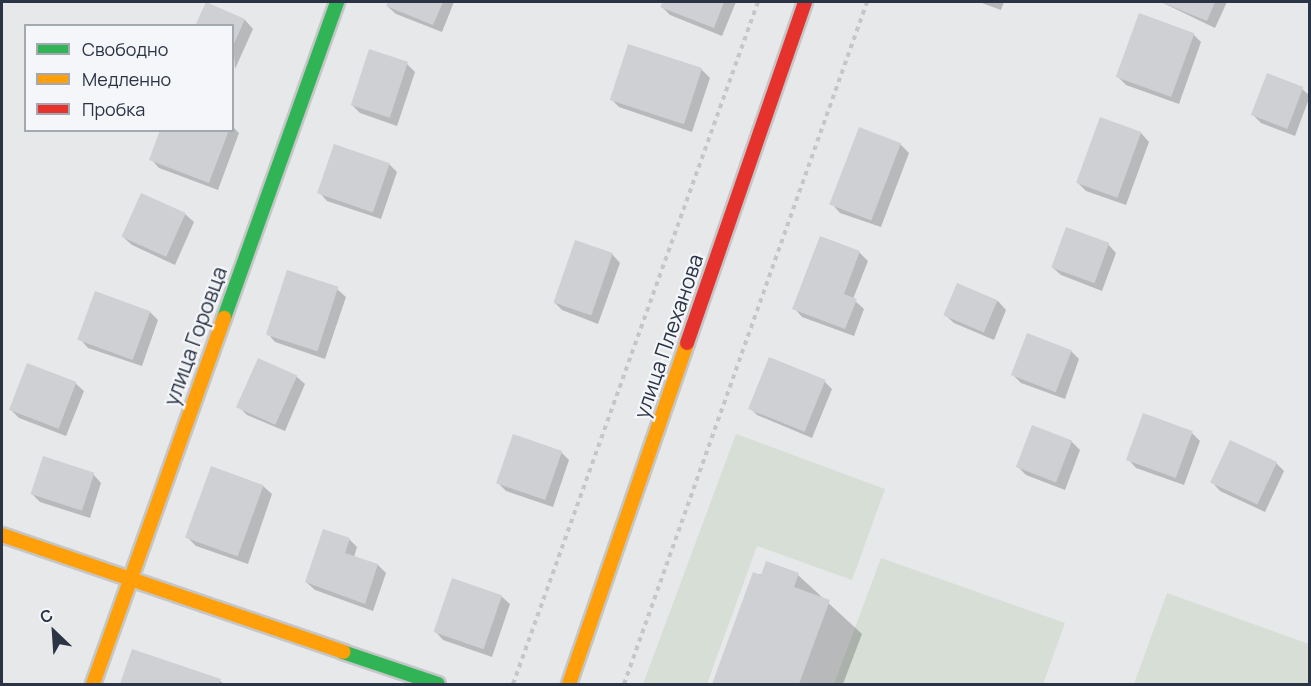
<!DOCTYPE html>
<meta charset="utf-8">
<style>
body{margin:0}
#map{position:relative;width:1311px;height:686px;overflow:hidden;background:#e6e8ea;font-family:Manrope,sans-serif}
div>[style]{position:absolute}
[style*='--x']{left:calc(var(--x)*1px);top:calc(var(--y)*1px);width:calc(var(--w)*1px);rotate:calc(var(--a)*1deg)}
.green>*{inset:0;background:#d6ded6}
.shadow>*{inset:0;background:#0003}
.building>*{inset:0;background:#ced0d3;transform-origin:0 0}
.path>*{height:4px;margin-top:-2px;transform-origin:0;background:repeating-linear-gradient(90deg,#c5c6ca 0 4.5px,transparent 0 9px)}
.roads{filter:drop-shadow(2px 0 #c4c6c8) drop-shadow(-2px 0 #c4c6c8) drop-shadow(0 2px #c4c6c8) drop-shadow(0 -2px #c4c6c8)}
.fast>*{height:14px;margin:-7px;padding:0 7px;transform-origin:7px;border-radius:7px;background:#30b455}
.slow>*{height:14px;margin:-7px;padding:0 7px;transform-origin:7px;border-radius:7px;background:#ff9f0a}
.jam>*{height:14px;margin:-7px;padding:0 7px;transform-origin:7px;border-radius:7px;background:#e5322d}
span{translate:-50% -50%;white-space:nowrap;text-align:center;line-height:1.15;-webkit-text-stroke:4.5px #f4f6f9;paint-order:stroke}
.street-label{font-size:21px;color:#2b3445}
.frame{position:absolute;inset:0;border:3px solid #2b3445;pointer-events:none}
.legend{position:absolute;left:24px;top:24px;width:210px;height:108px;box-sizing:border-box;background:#f4f6f9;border:2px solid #a4a8b1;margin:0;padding:8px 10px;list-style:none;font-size:18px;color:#2b3445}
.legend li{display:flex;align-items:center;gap:12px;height:30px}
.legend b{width:30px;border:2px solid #a4a8b1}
.north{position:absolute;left:24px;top:602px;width:60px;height:60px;-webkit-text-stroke:4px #f4f6f9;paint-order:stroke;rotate:335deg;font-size:16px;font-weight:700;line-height:24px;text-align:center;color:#2b3445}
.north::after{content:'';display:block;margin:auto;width:21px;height:27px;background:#2b3445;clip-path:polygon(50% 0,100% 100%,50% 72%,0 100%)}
</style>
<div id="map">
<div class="green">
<div style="clip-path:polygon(736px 434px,885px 489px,852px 580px,757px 546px,707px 684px,643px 684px)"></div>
<div style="clip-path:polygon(881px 558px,1065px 623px,1043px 684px,834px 684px)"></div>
<div style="clip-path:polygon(1167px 593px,1309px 644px,1309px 684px,1134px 684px)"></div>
</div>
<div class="shadow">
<div style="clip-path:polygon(389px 2px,454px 2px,442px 32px,396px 14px,387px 6px)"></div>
<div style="clip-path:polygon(664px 2px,736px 2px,722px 36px,670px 15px,662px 7px)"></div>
<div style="clip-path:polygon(979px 2px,1004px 2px,1001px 10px)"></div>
<div style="clip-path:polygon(1161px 2px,1227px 2px,1215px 28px)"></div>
<div style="clip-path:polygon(207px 3px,245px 20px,253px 29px,235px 69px,232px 26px)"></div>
<div style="clip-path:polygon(1193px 34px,1201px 42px,1179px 104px,1126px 85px,1118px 77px)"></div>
<div style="clip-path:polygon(629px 45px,702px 70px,710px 78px,692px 132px,619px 107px,611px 99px)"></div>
<div style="clip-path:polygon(407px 64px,415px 72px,397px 126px,360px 113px,352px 105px)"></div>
<div style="clip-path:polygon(1268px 75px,1302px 89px,1310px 96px,1295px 136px,1261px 123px,1252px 114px)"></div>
<div style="clip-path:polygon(1101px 119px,1141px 133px,1149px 142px,1126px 205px,1086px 191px,1078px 183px)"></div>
<div style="clip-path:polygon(232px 126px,239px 133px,218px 190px,159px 168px,151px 159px,162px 130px,232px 130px)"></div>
<div style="clip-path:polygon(900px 144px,909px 153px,881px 227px,840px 213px,832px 204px)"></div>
<div style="clip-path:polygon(389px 164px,397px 172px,381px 219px,327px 201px,319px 192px)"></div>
<div style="clip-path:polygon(185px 214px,194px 222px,175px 265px,132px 245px,123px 237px)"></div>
<div style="clip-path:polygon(1108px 244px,1116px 253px,1102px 291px,1061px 275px,1052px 267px)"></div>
<div style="clip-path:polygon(859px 252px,868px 261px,853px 299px,864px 309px,854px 336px,802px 317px,794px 308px)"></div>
<div style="clip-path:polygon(612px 254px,620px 263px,598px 324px,562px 310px,554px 302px)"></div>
<div style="clip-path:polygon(288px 272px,337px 289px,346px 297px,325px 359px,275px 342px,267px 333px)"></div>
<div style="clip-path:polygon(998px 301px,1006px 310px,994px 340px,954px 323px,945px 315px)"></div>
<div style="clip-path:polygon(150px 312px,158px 320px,142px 366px,88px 348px,80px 339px)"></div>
<div style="clip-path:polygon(1071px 351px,1079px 359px,1065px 399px,1021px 383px,1013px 375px)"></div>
<div style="clip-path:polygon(296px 376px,305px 384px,285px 431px,247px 415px,239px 407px)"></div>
<div style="clip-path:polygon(824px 381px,832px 389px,812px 438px,757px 415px,749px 407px)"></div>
<div style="clip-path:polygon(75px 383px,84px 391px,66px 436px,19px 418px,11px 410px)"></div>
<div style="clip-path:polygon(1033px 427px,1072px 442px,1080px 450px,1065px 490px,1026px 475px,1017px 466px)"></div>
<div style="clip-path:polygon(1192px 433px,1200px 441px,1184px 485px,1136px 468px,1128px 459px)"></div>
<div style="clip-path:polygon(561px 452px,569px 460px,553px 507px,506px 491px,498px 483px)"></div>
<div style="clip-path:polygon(1276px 463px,1284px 471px,1265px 512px,1220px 491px,1212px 482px)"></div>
<div style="clip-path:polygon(93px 474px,101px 483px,90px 518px,40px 502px,32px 494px)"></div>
<div style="clip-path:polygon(263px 486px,272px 494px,248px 564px,196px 546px,188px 538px)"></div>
<div style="clip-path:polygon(349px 539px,357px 547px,354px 557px,378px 565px,386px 573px,373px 611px,315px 590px,306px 582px)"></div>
<div style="clip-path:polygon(754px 574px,798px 575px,862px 634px,843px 684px,713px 684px)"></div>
<div style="clip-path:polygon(501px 596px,510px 604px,492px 657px,443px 640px,435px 631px)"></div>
<div style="clip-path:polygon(133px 651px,220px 681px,224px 684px,121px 684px)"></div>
</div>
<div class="building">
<div style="clip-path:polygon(206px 2px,245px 19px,232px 48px,232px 26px,195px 26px)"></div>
<div style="clip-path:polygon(388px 2px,443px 2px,433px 25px,386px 6px)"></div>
<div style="clip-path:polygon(663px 2px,724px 2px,714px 28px,660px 7px)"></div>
<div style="clip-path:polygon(1161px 2px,1215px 2px,1207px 21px)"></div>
<div style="left:1139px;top:13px;width:59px;height:68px;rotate:20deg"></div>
<div style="left:628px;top:44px;width:78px;height:59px;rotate:18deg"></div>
<div style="left:369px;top:49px;width:41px;height:59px;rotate:18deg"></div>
<div style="left:1267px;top:73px;width:39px;height:45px;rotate:21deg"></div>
<div style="left:1100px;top:117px;width:44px;height:70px;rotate:20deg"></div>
<div style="left:859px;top:127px;width:45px;height:83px;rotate:21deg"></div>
<div style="clip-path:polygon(160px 130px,229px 130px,209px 183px,149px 160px)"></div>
<div style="left:334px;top:144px;width:59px;height:52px;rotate:19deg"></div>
<div style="left:141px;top:193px;width:49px;height:48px;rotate:24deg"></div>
<div style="left:1066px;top:227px;width:46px;height:43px;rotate:20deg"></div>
<div style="clip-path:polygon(820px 236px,860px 251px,844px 294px,857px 299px,845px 329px,792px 309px)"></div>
<div style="left:575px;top:240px;width:40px;height:66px;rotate:19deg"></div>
<div style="left:287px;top:270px;width:54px;height:68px;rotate:18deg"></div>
<div style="left:957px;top:283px;width:44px;height:35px;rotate:23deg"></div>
<div style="left:95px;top:291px;width:59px;height:52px;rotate:20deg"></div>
<div style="left:1027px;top:333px;width:48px;height:45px;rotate:21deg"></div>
<div style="left:769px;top:357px;width:61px;height:56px;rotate:22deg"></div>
<div style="left:258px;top:358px;width:43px;height:54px;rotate:24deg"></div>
<div style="left:27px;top:363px;width:53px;height:50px;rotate:21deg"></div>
<div style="left:1143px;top:413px;width:53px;height:50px;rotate:20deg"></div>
<div style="left:1032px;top:425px;width:43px;height:45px;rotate:21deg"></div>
<div style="left:513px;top:434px;width:52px;height:52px;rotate:19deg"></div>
<div style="left:1230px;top:440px;width:52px;height:47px;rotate:25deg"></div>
<div style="left:43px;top:456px;width:54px;height:40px;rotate:18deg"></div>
<div style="left:211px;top:466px;width:56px;height:76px;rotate:20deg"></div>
<div style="clip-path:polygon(323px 529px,350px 538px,345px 553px,378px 564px,365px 604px,305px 582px)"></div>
<div style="clip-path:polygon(766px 561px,799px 573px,794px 587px,830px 600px,799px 684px,712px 684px,753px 572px,761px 575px)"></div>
<div style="left:452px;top:578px;width:53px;height:57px;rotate:19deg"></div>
<div style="clip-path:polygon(132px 649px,221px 679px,219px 684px,120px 684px)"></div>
</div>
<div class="path">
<div style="--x:513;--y:684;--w:725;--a:-70.24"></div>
<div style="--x:624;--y:684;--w:724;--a:-70.39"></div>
</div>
<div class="roads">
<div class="fast">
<div style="--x:224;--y:318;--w:336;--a:-70.3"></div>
<div style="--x:343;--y:652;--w:100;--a:18.6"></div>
</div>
<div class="slow">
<div style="--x:2;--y:535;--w:361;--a:18.9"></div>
<div style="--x:93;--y:684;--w:389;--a:-70.3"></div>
<div style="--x:569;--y:684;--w:361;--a:-70.9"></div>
</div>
<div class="jam">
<div style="--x:687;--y:343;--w:361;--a:-70.9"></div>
</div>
</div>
<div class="street-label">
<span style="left:195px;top:336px;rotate:-70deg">улица Горовца</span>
<span style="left:668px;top:336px;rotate:-71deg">улица Плеханова</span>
</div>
<div class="frame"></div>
<ul class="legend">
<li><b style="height:8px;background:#30b455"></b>Свободно</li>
<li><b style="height:8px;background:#ff9f0a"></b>Медленно</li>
<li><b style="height:8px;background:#e5322d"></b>Пробка</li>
</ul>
<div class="north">С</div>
</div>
